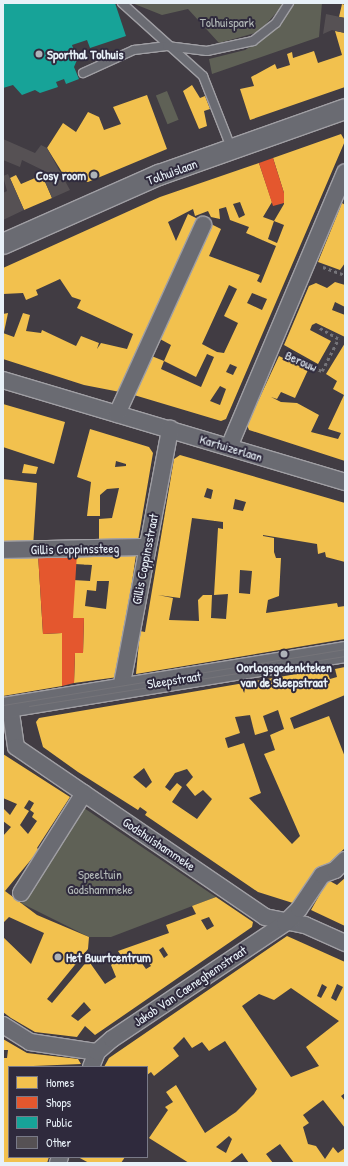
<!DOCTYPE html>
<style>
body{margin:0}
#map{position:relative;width:348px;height:1166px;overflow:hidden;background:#413c43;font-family:"Patrick Hand",sans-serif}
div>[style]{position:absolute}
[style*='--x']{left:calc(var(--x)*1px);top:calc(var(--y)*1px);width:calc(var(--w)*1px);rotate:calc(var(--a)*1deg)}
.green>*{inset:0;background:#5f6156;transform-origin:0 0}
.homes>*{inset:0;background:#f2c14e}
.shops>*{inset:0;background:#e4572e}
.public>*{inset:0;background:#17a398}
.building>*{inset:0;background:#565154}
.path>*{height:2.5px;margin-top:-1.25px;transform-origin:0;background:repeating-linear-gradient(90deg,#757479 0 3px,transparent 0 6px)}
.roads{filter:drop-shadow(1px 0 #a09fa4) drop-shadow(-1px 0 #a09fa4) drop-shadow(0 1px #a09fa4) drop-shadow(0 -1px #a09fa4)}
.service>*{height:8px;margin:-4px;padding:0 4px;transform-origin:4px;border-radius:4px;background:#6a6b72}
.minor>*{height:16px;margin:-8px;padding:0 8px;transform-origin:8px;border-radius:8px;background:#6a6b72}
.tertiary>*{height:20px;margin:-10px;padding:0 10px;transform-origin:10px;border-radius:10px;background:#6a6b72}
.tram>*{height:1px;margin:-0.5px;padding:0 0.5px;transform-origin:0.5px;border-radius:0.5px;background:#757479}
.dots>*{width:11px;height:11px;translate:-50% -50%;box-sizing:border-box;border:2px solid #2f2a3d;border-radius:50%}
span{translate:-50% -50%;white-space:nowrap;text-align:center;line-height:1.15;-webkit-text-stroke:4px #2f2a3d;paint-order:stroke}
.park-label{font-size:13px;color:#b3bab8}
.poi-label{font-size:13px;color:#e8f1f8;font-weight:700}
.left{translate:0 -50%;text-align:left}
.right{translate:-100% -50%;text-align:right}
.street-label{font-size:13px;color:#e8f1f8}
.frame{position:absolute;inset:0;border:4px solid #e8f1f8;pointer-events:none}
.legend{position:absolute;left:8px;top:1066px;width:140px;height:92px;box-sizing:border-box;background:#2f2a3d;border:1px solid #797a88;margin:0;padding:5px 7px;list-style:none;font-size:12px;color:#e8f1f8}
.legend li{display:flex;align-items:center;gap:8px;height:20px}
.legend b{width:20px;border:1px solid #797a88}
</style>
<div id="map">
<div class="green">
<div style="clip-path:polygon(132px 3px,285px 3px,259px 32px,219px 43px,188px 9px,162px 15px)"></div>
<div style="clip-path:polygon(294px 3px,322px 3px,319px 37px,212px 74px,209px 59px,245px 50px,258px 42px,280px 26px)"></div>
<div style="left:167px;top:91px;width:31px;height:12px;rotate:68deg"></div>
<div style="clip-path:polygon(84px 808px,216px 897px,111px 937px,89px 937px,21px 903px)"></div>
</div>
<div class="homes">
<div style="clip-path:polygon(342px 4px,345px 5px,345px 18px,339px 17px)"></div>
<div style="clip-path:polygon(335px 31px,345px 33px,345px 87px,250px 120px,240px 89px,254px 86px,251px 77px,275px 64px,277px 69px,290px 65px,287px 54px,292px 52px,293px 58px,314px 51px,318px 63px,342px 55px)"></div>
<div style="clip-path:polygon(192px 85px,200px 98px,205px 96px,210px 109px,204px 111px,207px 126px,199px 129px,183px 91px)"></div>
<div style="clip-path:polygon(147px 95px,167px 149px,88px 182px,65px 177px,47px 148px,63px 123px,76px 132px,88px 112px,99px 117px,104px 130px,121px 124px,113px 107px)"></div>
<div style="clip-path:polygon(evenodd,341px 134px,345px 141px,226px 419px,221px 421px,134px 395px,149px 355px,164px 361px,161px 369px,201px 387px,214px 357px,207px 354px,196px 377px,164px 361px,171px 345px,160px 339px,211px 224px,221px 229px,209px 256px,260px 275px,257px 281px,261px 283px,276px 246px,246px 233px,249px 227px,230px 220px,226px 207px,219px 209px,220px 219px,211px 217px,208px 211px,195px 216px,193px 209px,168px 222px,176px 241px,188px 214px,198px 219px,120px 392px,84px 385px,3px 359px,3px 333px,14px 337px,23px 313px,30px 315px,26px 331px,41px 333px,42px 330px,76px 346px,81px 336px,99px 343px,97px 349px,101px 343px,127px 349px,133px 334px,77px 308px,81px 300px,72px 297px,60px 279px,36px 290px,38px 295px,26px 300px,23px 293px,3px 294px,3px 268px,160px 197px,259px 163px,272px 202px,263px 217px,274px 221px,268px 239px,277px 243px,284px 225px,274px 221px,284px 204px,284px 193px,273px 158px,341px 134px,240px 202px,245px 215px,239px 218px,233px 204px,240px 202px,341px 134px,229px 285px,237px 289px,224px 316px,238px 323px,224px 353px,217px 352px,202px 344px,229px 285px,341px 134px,252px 293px,267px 299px,262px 310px,247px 303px,252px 293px,341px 134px,230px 364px,237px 367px,233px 375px,226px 372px,230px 364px,341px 134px,220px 386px,226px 389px,220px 405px,210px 401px,220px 386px)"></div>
<div style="clip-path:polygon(16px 175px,21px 184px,42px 175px,52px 198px,24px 210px,10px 178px)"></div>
<div style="clip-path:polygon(342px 203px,345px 205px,345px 263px,340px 270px,318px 262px)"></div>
<div style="clip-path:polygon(335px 282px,345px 285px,345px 307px,335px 302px,332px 310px,345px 315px,345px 337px,316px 323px,312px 325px,310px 330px,331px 341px,318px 364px,284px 345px,309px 286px,316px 283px,327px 288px)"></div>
<div style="clip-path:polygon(8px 313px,4px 332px,3px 332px,3px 314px)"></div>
<div style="clip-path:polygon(345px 343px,345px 461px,249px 430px,247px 425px,279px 356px,308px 370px,295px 398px,281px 392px,277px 399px,271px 397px,281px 402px,297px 403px,319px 415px,311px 432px,338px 439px,341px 433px,328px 429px,344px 395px,333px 389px,337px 381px,326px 374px)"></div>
<div style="clip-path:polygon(3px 404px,65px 422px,54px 464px,3px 447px)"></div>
<div style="clip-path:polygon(evenodd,90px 429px,149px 447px,153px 453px,138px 541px,99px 545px,99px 519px,112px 518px,119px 488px,107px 489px,100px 495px,100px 516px,87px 516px,91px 482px,77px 477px,90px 429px,116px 461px,126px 464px,126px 466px,115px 467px,116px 461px)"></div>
<div style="clip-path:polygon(evenodd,180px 455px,345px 503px,345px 562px,326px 557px,325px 552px,318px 554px,317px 544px,263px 535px,263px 536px,274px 538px,274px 552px,276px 558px,281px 558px,279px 596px,268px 600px,266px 613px,337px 603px,338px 607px,345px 606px,345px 639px,136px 674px,140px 631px,145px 632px,174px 459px,180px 455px,207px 488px,213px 490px,211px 499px,204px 497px,207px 488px,180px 455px,235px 499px,246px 502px,243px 511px,233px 509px,235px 499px,180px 455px,192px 518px,223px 522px,223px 529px,218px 528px,214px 595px,228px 594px,226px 619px,211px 618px,212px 595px,203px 595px,198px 600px,199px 621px,169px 620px,173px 598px,158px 595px,180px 598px,192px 518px,180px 455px,240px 570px,252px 571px,250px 594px,239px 593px,240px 570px)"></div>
<div style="clip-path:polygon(24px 464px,38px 467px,36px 474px,22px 473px)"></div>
<div style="clip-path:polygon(3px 479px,37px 483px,33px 547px,3px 547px)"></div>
<div style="clip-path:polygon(evenodd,77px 553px,136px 555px,118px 677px,74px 683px,75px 653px,83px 653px,84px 618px,73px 618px,73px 580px,90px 581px,92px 565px,75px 564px,77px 553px,97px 581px,109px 581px,106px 609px,85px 606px,87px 590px,96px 591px,97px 581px)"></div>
<div style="clip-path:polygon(38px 554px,43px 634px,62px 633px,62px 686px,3px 696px,3px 555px)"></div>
<div style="clip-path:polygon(evenodd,345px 667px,345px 695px,290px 718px,294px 729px,329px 716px,345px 757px,345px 848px,312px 879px,296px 904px,258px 892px,145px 815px,147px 812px,140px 807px,138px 810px,78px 772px,43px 747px,36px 722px,39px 718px,326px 669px,330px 679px,337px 677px,335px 669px,345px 667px,278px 710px,284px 729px,270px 735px,275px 750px,264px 754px,300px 836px,292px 844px,249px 798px,261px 793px,244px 743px,228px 748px,225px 738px,240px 733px,235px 717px,250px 715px,255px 735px,268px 731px,263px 716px,278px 710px,345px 667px,144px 768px,152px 782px,146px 788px,133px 777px,144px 768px,345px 667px,187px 769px,193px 777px,186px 785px,195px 796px,203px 790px,212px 799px,197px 819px,172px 802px,182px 787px,177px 783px,170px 791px,165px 787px,175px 773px,187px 769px)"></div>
<div style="clip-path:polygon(evenodd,3px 754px,70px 797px,37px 848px,39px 850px,5px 891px,37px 915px,89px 937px,88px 949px,47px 999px,52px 1003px,88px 960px,105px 984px,116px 977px,111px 965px,122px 957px,118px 951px,169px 933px,166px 925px,196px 914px,192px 906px,216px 897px,253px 922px,252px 927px,95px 1035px,85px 1026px,77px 1037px,35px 1032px,11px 1018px,3px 1012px,3px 937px,31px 964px,44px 933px,9px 917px,3px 923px,3px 836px,11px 827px,3px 821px,3px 808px,10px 815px,17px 804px,3px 798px,3px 754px,29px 800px,34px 803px,30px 810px,34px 813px,32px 817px,37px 821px,28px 834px,20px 825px,29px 811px,24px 808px,29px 800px,3px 754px,209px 917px,214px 926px,207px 930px,201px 920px,209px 917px,3px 754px,163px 947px,168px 955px,164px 958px,159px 950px,163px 947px,3px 754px,143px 955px,151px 966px,146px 969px,138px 958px,143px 955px,3px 754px,84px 1002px,91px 1010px,78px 1021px,71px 1016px,84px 1002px)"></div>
<div style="clip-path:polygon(345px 878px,345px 926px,311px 910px,328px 880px,337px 885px)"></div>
<div style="clip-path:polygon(evenodd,287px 936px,345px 962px,345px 1093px,341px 1096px,345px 1101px,345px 1128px,323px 1100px,303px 1115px,309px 1123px,303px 1127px,308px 1144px,316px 1146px,325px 1159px,333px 1147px,338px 1153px,345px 1148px,345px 1163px,294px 1163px,280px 1144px,266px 1154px,273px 1163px,249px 1163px,242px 1153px,229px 1163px,189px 1163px,149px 1138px,168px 1110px,165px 1107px,173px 1102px,166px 1092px,176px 1085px,205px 1133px,236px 1112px,254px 1094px,257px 1089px,225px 1041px,209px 1051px,202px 1042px,192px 1048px,184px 1037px,173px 1048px,179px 1056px,154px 1076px,151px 1072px,147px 1075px,147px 1067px,104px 1067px,109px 1058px,287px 936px,322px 984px,327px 987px,321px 998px,317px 996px,322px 984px,287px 936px,337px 984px,343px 987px,336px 1001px,331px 998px,337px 984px,287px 936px,291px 988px,339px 1021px,306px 1047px,319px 1066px,291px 1077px,242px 1006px,259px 994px,274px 1000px,291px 988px,287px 936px,229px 1136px,232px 1139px,226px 1153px,216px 1147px,229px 1136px)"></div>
<div style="clip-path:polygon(3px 1039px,27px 1053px,78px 1059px,81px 1064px,9px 1067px,9px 1157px,49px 1157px,47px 1163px,3px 1163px,3px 1058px,7px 1058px,8px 1050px,3px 1050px)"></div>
<div style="clip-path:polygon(78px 1157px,125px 1157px,121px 1163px,89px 1163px)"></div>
</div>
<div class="shops">
<div style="clip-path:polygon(273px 158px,284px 193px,284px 203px,273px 206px,259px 163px)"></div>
<div style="clip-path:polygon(77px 553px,73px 618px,84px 618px,83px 653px,75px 653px,74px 683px,62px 686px,62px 633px,43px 634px,38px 554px)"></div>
</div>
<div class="public">
<div style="clip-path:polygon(3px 3px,115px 3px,126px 36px,90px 48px,87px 40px,72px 45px,77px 60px,74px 67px,79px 79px,66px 84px,64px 79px,56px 82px,58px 87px,40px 93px,35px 90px,22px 95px,13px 85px,3px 88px)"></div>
</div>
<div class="building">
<div style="clip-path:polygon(326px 14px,345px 18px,345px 33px,332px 30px,323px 34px)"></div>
<div style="clip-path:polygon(3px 139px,35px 153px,41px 145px,47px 148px,70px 190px,52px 198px,44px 179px,63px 180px,22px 160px,20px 167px,3px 160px)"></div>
<div style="clip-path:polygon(8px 174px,24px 210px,3px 220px,3px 193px,7px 191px,3px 176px)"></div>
</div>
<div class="path">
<div style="--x:323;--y:267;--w:23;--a:20"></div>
<div style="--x:286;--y:355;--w:39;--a:24"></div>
<div style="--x:322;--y:371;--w:36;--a:-63"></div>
<div style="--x:338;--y:339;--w:22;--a:-150"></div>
</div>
<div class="roads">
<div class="service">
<div style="--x:122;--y:3;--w:109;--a:42"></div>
<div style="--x:203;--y:76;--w:79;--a:68.6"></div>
<div style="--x:83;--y:73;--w:56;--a:-24.3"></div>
<div style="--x:134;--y:50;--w:33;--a:-7"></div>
<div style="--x:167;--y:46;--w:40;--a:7.1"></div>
<div style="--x:207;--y:51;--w:47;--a:-12.3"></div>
<div style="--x:253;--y:41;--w:29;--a:-38"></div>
<div style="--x:276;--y:23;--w:24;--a:-57"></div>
</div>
<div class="minor">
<div style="--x:3;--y:380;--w:357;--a:16.6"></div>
<div style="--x:117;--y:414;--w:208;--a:-65.5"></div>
<div style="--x:229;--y:447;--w:298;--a:-67.1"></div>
<div style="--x:3;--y:550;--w:143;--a:-1.2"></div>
<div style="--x:121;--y:689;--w:265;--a:-79.3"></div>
<div style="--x:10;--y:706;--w:41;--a:81.7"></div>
<div style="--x:16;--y:747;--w:301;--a:34.3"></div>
<div style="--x:265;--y:917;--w:41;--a:11.3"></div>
<div style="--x:305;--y:925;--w:44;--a:24.2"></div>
<div style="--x:21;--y:893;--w:118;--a:-57.8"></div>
<div style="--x:3;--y:1025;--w:32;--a:32"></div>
<div style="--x:30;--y:1042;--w:68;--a:8.5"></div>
<div style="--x:91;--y:1067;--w:16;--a:-68"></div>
<div style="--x:97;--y:1052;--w:20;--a:-41"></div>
<div style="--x:112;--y:1039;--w:208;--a:-33.8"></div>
<div style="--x:285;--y:923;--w:20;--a:-45"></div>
<div style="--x:299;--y:909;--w:41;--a:-55.9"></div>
<div style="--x:322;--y:875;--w:14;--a:-21"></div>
<div style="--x:335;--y:870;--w:14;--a:-45"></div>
<div style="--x:58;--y:1163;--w:6;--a:-72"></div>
</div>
<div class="tertiary">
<div style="--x:3;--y:244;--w:171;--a:-23.9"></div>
<div style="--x:159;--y:175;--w:197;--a:-19.5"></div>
<div style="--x:3;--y:708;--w:347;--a:-9.3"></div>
</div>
</div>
<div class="tram">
<div style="--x:3;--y:705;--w:347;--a:-9.3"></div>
<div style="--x:29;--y:706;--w:320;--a:-9"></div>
</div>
<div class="dots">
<div style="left:39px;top:54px;background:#aeb2b9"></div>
<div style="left:94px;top:175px;background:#aeb2b9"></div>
<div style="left:284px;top:654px;background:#aeb2b9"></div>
<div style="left:58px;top:957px;background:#aeb2b9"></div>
</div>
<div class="park-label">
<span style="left:227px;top:22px">Tolhuispark</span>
<span style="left:100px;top:882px">Speeltuin<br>Godshammeke</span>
</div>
<div class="poi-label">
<span class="left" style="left:47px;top:54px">Sporthal Tolhuis</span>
<span class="right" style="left:86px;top:175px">Cosy room</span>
<span style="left:284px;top:675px">Oorlogsgedenkteken<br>van de Sleepstraat</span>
<span class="left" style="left:66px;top:957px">Het Buurtcentrum</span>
</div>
<div class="street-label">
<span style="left:172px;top:172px;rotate:-20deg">Tolhuislaan</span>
<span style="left:301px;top:361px;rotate:24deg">Berouw</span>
<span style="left:231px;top:448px;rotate:17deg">Kartuizerlaan</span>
<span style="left:75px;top:549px;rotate:-1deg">Gillis Coppinssteeg</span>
<span style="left:145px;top:559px;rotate:-79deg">Gillis Coppinsstraat</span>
<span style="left:174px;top:680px;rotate:-9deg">Sleepstraat</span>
<span style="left:159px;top:844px;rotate:34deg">Godshuishammeke</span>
<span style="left:190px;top:986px;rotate:-34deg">Jakob Van Caeneghemstraat</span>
</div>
<div class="frame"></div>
<ul class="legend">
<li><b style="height:11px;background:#f2c14e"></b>Homes</li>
<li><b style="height:11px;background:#e4572e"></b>Shops</li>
<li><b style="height:11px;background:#17a398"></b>Public</li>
<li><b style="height:11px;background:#565154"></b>Other</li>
</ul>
</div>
